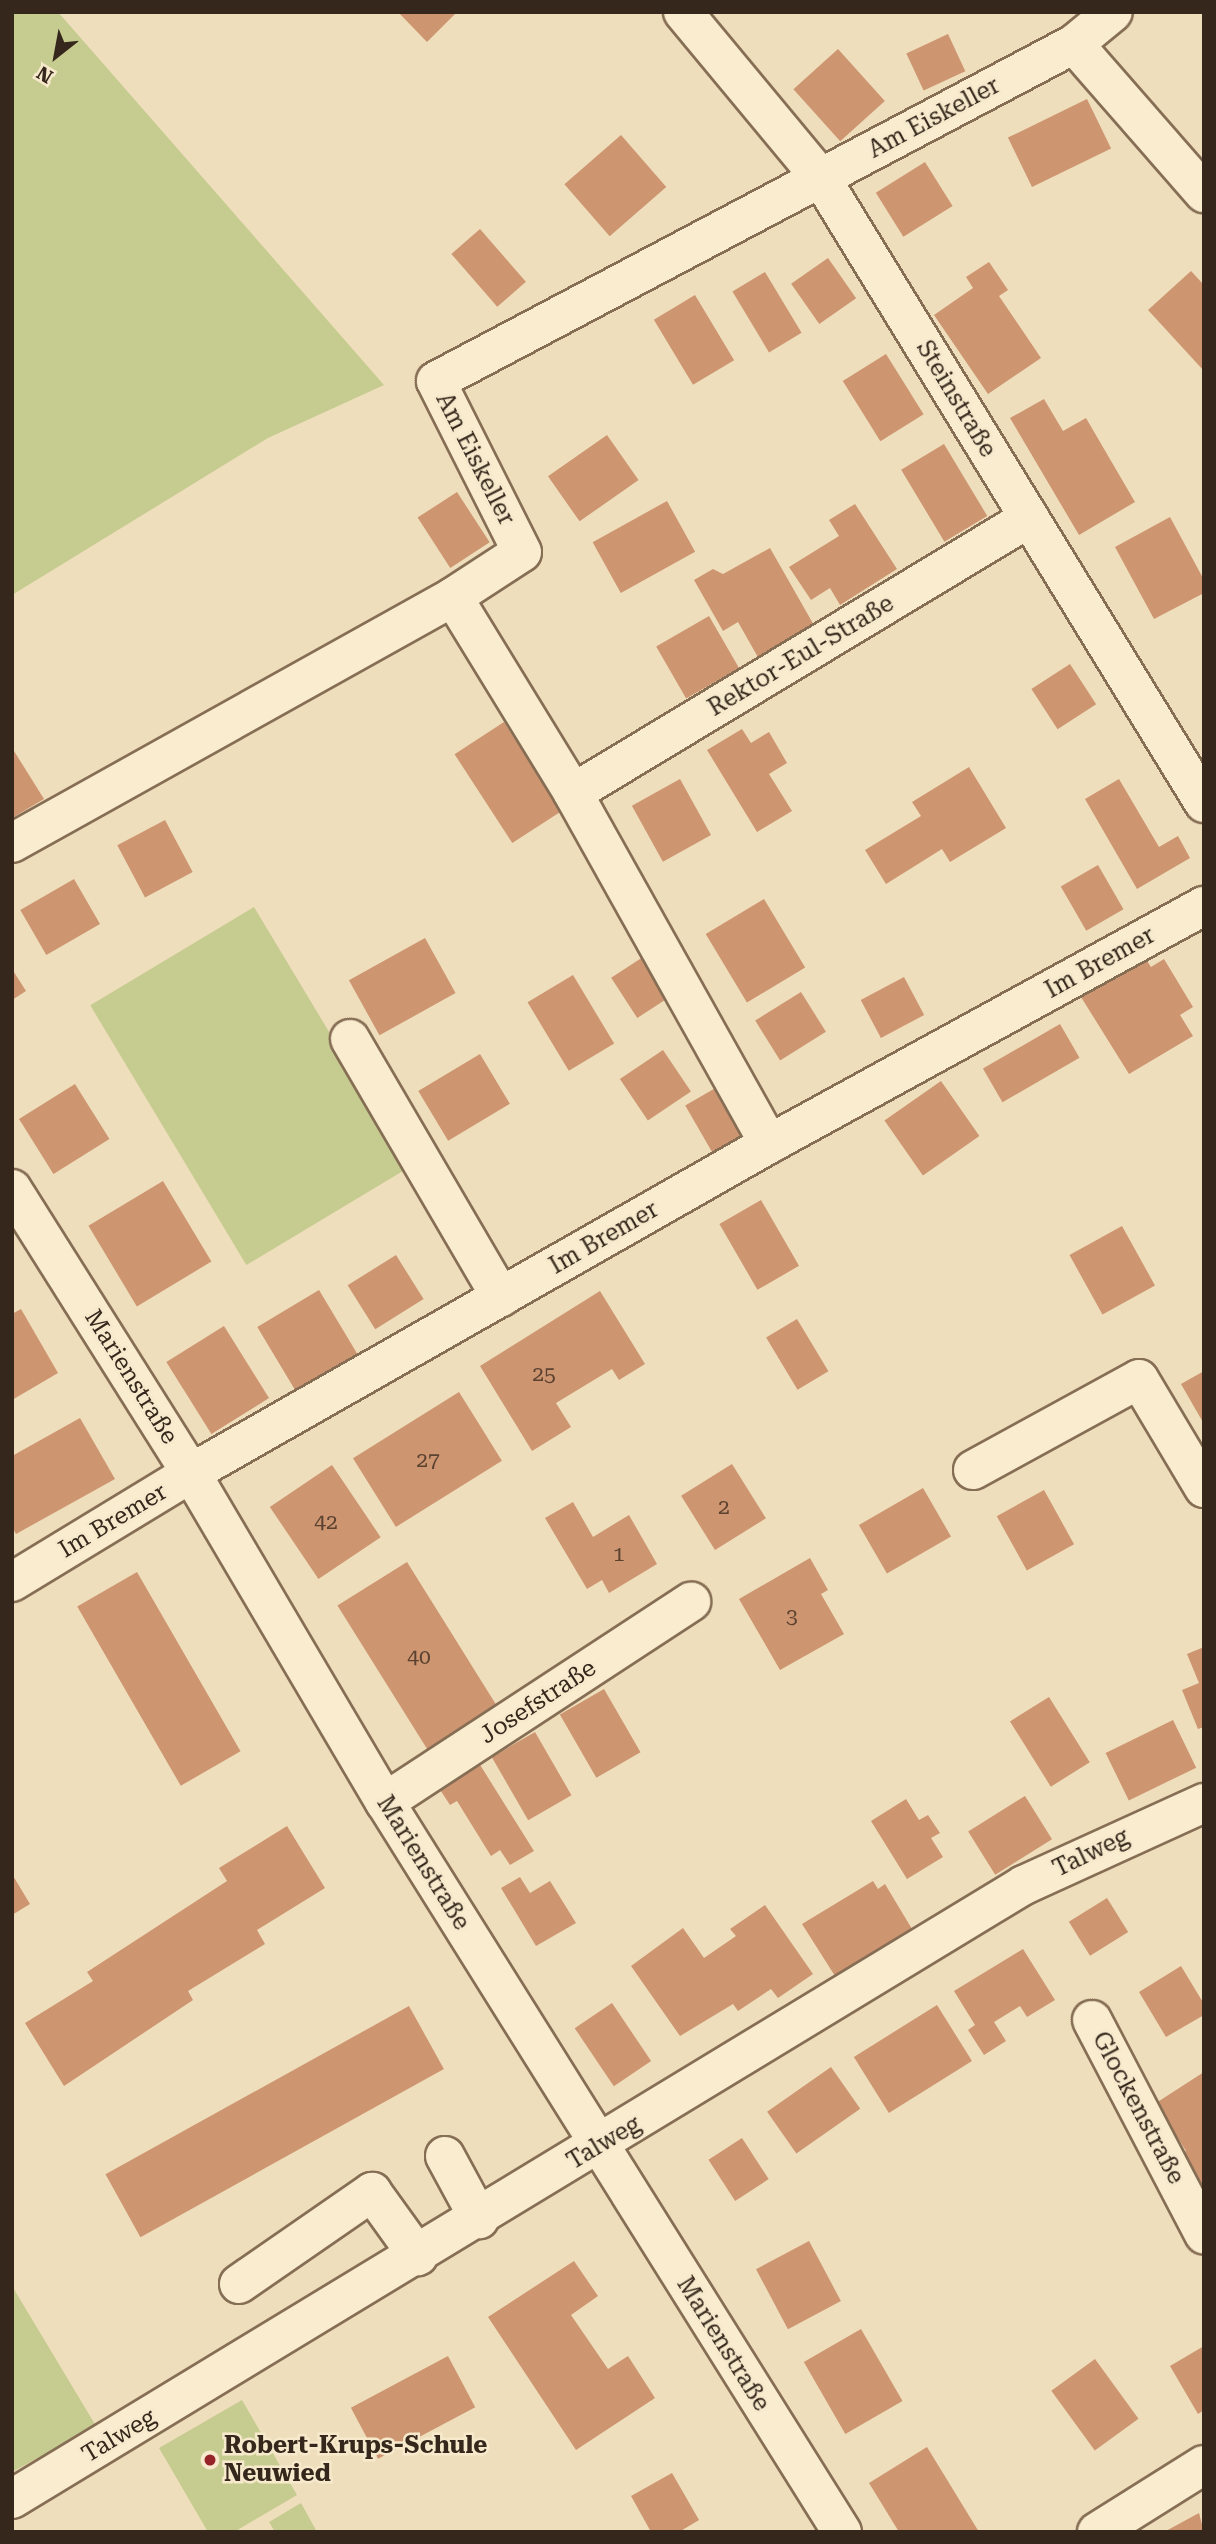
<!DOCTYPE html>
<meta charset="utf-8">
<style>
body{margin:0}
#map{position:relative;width:1216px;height:2544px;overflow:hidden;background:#eedebc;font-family:"Roboto Serif",serif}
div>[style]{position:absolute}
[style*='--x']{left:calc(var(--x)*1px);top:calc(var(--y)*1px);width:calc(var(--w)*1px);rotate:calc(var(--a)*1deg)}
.green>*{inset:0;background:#c6cc90;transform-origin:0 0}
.building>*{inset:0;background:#ce9571;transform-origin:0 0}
.roads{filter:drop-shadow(2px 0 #866e55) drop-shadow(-2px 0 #866e55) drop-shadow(0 2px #866e55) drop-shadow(0 -2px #866e55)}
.minor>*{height:38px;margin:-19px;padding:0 19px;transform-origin:19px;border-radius:19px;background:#f9eccf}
.dots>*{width:19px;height:19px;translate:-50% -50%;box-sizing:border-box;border:4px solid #f6e9cc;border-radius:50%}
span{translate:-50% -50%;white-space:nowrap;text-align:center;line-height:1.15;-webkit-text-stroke:5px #f6e9cc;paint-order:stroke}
.number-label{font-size:21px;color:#5b4230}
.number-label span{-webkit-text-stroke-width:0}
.street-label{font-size:24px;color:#35271b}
.poi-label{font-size:24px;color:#35271b;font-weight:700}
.left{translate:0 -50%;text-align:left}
.frame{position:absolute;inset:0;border:14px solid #35271b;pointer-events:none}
.north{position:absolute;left:21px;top:21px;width:70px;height:70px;-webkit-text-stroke:5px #f6e9cc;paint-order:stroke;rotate:211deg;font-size:19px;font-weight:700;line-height:28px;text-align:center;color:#35271b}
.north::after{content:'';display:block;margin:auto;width:24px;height:32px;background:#35271b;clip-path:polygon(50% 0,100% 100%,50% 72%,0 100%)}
</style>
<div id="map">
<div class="green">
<div style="clip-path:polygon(12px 12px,58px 12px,384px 385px,268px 438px,12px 595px)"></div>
<div style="left:254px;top:907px;width:303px;height:191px;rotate:59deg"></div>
<div style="clip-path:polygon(12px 2286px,96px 2426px,12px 2472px)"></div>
<div style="clip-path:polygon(242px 2400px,297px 2495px,234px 2532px,208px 2532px,159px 2448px)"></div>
<div style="clip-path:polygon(301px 2503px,317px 2532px,275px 2532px,269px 2522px)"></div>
</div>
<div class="building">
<div style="clip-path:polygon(398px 12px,457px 12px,427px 42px)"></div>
<div style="left:948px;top:34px;width:41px;height:46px;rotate:65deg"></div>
<div style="left:838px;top:49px;width:70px;height:60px;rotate:48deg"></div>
<div style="left:1087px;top:99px;width:55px;height:88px;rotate:64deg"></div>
<div style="left:621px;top:135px;width:69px;height:75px;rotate:49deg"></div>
<div style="left:925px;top:162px;width:52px;height:58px;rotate:58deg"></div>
<div style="left:480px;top:229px;width:70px;height:38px;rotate:49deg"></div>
<div style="left:828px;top:258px;width:49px;height:45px;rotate:55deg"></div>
<div style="clip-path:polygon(989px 262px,1008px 290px,999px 296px,1041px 358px,988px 394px,934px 315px,973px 288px,966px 277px)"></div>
<div style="clip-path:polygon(1191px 271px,1204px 285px,1204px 371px,1148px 310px)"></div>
<div style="left:765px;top:272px;width:71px;height:38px;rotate:59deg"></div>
<div style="left:695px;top:295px;width:76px;height:48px;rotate:59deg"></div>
<div style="left:886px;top:354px;width:71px;height:51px;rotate:58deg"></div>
<div style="clip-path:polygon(1044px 399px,1063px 431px,1086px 418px,1135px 502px,1079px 535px,1010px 418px)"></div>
<div style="left:607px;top:435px;width:55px;height:72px;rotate:55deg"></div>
<div style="left:944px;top:444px;width:84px;height:50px;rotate:59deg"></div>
<div style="left:457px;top:492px;width:60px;height:47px;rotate:57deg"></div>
<div style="left:667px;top:501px;width:58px;height:85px;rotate:61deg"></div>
<div style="clip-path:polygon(855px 504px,897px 569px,840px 605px,830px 588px,811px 600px,789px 567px,839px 536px,829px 520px)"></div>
<div style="clip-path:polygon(1170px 517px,1204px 580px,1204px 593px,1154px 619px,1115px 547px)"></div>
<div style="clip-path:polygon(770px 548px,815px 627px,759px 659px,738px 622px,723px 631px,694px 580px,713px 569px,723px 574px)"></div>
<div style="left:709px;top:616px;width:60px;height:61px;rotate:60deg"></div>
<div style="left:1070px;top:664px;width:48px;height:46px;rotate:57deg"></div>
<div style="left:504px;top:722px;width:106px;height:59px;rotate:57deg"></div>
<div style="clip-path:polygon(742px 729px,751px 743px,769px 732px,787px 763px,769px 774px,792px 811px,757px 832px,707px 750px)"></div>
<div style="clip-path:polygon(14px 751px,44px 799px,12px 818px,12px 753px)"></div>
<div style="clip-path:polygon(969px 767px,1006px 828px,950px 862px,942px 849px,886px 884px,865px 850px,921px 816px,912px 802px)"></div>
<div style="left:680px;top:779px;width:64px;height:55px;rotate:61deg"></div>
<div style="clip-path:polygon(1119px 779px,1159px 847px,1178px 836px,1190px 858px,1137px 889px,1085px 799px)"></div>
<div style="left:165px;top:820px;width:59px;height:54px;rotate:62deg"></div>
<div style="left:1098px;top:865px;width:51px;height:43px;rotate:60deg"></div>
<div style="left:74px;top:879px;width:52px;height:62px;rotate:60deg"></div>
<div style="left:764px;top:899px;width:80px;height:68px;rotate:59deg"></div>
<div style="left:425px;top:938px;width:63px;height:87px;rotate:61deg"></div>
<div style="left:643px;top:957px;width:48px;height:38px;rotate:57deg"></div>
<div style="clip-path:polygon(1145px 958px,1151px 967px,1164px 959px,1193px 1007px,1180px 1015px,1193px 1036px,1129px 1074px,1081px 997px)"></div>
<div style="clip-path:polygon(12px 969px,26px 991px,12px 1000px)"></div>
<div style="left:573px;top:975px;width:80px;height:53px;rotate:59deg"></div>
<div style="left:904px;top:977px;width:43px;height:49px;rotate:62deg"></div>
<div style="left:801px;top:992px;width:47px;height:54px;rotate:58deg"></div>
<div style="left:1060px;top:1024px;width:39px;height:89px;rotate:60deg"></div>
<div style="left:663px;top:1050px;width:50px;height:52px;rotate:56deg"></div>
<div style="left:480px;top:1054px;width:58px;height:72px;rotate:59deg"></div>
<div style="left:941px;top:1081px;width:67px;height:69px;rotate:55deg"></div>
<div style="left:75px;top:1084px;width:65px;height:66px;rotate:58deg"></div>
<div style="left:719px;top:1086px;width:56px;height:39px;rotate:60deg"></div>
<div style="left:163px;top:1181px;width:94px;height:87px;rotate:59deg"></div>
<div style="left:761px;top:1200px;width:76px;height:48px;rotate:60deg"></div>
<div style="left:1122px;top:1226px;width:68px;height:60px;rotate:61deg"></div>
<div style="left:396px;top:1255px;width:52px;height:57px;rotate:58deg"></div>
<div style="left:319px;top:1290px;width:76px;height:72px;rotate:59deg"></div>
<div style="clip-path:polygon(600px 1291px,645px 1364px,619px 1380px,612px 1369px,556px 1403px,571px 1427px,532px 1451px,480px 1366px)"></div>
<div style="clip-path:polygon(21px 1309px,58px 1373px,12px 1400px,12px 1314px)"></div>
<div style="left:797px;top:1319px;width:61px;height:36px;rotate:59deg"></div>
<div style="left:224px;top:1326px;width:85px;height:68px;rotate:58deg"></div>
<div style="clip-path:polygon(1204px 1371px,1204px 1424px,1181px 1384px)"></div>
<div style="left:459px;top:1392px;width:81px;height:125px;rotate:58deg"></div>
<div style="clip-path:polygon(80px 1418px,115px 1479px,16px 1534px,12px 1527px,12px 1456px)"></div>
<div style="left:732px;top:1464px;width:64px;height:60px;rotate:58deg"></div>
<div style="left:332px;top:1465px;width:87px;height:75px;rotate:56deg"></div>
<div style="left:923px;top:1488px;width:56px;height:74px;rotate:60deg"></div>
<div style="left:1044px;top:1490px;width:62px;height:54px;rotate:61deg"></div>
<div style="clip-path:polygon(573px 1502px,593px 1537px,629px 1515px,657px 1564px,609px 1593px,602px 1580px,587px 1589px,545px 1518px)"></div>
<div style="clip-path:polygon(810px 1558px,828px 1590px,821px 1594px,844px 1634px,780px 1670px,739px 1599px)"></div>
<div style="left:407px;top:1562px;width:173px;height:82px;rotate:58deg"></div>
<div style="left:137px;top:1572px;width:207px;height:69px;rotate:60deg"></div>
<div style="clip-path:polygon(1204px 1647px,1204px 1727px,1198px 1729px,1182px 1690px,1199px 1683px,1187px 1654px)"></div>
<div style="left:604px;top:1689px;width:73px;height:51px;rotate:60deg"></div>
<div style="left:1049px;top:1697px;width:77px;height:46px;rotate:58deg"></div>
<div style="left:1173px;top:1720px;width:53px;height:75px;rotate:64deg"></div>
<div style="left:535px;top:1732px;width:73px;height:50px;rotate:60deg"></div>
<div style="clip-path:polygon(477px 1760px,534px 1851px,510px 1865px,500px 1850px,491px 1856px,457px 1801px,450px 1805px,437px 1785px)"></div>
<div style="left:1025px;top:1796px;width:51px;height:67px;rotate:58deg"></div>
<div style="clip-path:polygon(906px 1799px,919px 1820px,928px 1815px,940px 1833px,931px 1838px,943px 1857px,907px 1879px,871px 1821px)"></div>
<div style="clip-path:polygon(287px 1826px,325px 1888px,257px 1930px,265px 1944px,188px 1991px,193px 2000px,64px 2086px,25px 2023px,93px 1981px,87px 1972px,227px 1881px,219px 1868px)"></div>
<div style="clip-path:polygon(12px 1874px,30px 1904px,12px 1915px)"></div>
<div style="clip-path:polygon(520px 1877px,530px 1893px,550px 1881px,576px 1923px,536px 1946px,501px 1888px)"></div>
<div style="clip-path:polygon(873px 1881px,878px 1889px,885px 1884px,912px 1929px,835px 1976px,802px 1924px)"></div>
<div style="left:1107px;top:1898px;width:40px;height:45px;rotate:58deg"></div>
<div style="clip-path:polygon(765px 1905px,813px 1974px,778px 1998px,771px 1989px,738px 2011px,733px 2004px,680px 2036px,631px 1966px,683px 1928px,704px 1958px,736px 1936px,730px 1929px)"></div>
<div style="clip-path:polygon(1023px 1949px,1055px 2000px,1027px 2017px,1020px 2006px,994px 2022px,1006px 2041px,984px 2055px,968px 2030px,975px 2025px,954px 1991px)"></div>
<div style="clip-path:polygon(1181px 1966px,1204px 2004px,1204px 2015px,1166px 2037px,1139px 1992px)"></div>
<div style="left:612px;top:2003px;width:70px;height:45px;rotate:56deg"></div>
<div style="left:937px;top:2005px;width:66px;height:98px;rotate:58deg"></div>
<div style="left:409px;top:2006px;width:72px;height:347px;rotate:61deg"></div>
<div style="left:831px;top:2067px;width:51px;height:78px;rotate:55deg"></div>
<div style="clip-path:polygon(1204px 2072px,1204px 2217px,1179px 2155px,1186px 2151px,1156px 2103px)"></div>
<div style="left:742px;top:2138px;width:49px;height:40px;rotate:57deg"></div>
<div style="left:809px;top:2241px;width:68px;height:60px;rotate:62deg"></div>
<div style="clip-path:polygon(574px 2261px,598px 2296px,571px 2315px,608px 2369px,628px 2356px,655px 2398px,576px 2450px,488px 2317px)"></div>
<div style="left:861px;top:2329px;width:83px;height:66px;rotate:60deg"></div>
<div style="clip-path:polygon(1204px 2346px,1204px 2410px,1198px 2414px,1170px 2366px)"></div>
<div style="left:448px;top:2356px;width:58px;height:110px;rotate:62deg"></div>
<div style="left:1095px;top:2359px;width:74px;height:54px;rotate:54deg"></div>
<div style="clip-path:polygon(927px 2447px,979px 2532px,899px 2532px,869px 2483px)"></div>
<div style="clip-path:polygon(672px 2473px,699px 2520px,679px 2532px,651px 2532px,631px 2496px)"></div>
<div style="clip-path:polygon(1199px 2513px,1204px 2532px,1164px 2532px)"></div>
</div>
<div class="roads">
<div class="minor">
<div style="--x:683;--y:12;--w:216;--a:50.3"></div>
<div style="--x:821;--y:178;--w:733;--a:58.5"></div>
<div style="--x:1074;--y:44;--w:198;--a:48.9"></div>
<div style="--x:453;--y:597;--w:230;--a:58.5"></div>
<div style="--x:573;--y:793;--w:402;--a:60.8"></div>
<div style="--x:573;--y:793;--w:533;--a:-31.09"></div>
<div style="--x:12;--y:843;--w:505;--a:-29.15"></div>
<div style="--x:453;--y:597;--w:82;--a:-33.1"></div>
<div style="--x:522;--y:552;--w:191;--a:-116.7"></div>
<div style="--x:436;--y:381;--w:722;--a:-27.84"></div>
<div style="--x:1074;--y:44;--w:50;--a:-39.4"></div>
<div style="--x:350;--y:1039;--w:299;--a:59.7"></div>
<div style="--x:12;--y:1189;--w:336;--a:57.8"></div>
<div style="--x:191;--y:1473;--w:382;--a:59.5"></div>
<div style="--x:385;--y:1802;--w:861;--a:57.95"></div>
<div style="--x:973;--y:1470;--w:189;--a:-28.7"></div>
<div style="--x:1139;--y:1379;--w:127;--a:59.2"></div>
<div style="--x:12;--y:1582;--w:210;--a:-31.3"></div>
<div style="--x:191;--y:1473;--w:665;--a:-29.65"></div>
<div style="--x:769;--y:1144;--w:496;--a:-28.7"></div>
<div style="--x:385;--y:1802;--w:366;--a:-33.2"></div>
<div style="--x:1092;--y:2020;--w:242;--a:62.4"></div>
<div style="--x:445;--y:2156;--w:72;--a:61.6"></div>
<div style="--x:239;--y:2284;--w:162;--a:-34.7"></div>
<div style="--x:372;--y:2192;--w:79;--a:54.3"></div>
<div style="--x:12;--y:2499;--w:1184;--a:-31.25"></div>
<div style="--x:1024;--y:1885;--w:198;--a:-24.5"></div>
<div style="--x:1097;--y:2532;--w:126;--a:-32.1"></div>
</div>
</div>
<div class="dots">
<div style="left:210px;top:2460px;background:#962428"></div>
</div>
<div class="number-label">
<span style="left:544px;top:1374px">25</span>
<span style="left:428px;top:1460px">27</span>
<span style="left:724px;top:1507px">2</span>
<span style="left:326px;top:1522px">42</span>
<span style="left:619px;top:1554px">1</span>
<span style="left:792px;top:1616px">3</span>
<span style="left:419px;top:1657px">40</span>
</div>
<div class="street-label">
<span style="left:934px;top:118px;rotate:-28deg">Am Eiskeller</span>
<span style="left:956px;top:399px;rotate:59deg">Steinstraße</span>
<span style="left:475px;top:459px;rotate:63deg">Am Eiskeller</span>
<span style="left:801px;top:656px;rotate:-31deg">Rektor-Eul-Straße</span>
<span style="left:1100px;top:963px;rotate:-29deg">Im Bremer</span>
<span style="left:604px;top:1238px;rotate:-30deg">Im Bremer</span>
<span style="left:131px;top:1377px;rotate:58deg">Marienstraße</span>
<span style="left:113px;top:1521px;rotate:-31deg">Im Bremer</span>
<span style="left:538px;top:1702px;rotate:-33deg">Josefstraße</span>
<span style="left:1091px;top:1853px;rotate:-26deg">Talweg</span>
<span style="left:423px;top:1863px;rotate:58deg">Marienstraße</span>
<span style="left:1138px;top:2108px;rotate:62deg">Glockenstraße</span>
<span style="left:604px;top:2143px;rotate:-31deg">Talweg</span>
<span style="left:723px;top:2344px;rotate:58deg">Marienstraße</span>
<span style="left:119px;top:2436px;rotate:-31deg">Talweg</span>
</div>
<div class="poi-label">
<span class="left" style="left:224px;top:2460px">Robert-Krups-Schule<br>Neuwied</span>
</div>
<div class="frame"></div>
<div class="north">N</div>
</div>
